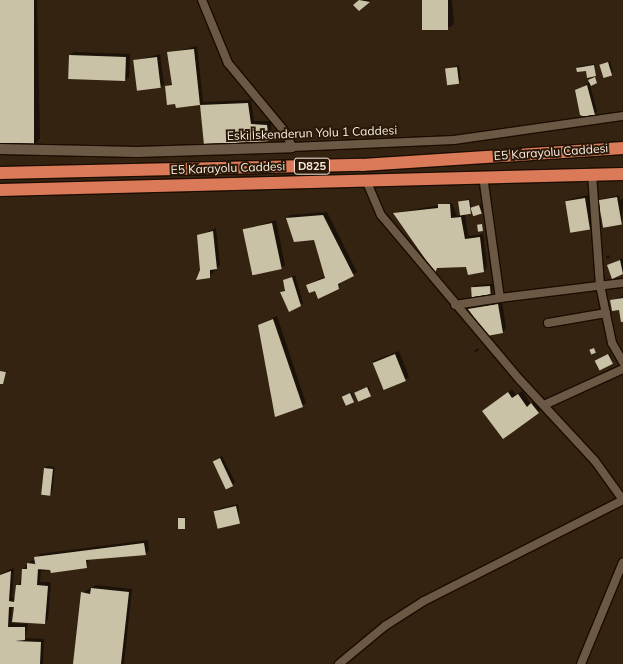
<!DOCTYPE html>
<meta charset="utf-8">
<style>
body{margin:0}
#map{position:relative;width:623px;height:664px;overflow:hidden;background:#342311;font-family:Mulish,sans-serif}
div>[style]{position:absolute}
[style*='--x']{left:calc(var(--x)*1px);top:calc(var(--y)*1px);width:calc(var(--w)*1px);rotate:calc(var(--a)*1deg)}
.shadow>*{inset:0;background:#0007;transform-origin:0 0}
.building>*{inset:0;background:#cac2a6;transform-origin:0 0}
.roads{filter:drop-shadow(1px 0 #1b0c00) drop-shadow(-1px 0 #1b0c00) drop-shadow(0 1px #1b0c00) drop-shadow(0 -1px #1b0c00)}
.minor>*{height:8px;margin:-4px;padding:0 4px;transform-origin:4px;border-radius:4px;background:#6c5945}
.tertiary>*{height:10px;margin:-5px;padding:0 5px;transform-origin:5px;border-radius:5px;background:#6c5945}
.trunk>*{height:12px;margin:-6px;padding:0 6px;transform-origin:6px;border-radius:6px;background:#db7a58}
span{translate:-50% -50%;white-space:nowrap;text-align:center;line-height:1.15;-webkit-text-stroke:4px #2a1908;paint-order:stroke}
.shield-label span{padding:1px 3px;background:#2a1908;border:1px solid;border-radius:3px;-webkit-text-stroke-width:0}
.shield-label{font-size:11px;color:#f9ede2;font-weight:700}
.street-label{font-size:12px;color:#f9ede2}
</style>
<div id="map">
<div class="shadow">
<div style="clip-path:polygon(0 0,37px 0,40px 139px,36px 143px,0 130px)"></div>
<div style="clip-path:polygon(360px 0,371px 0,359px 10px,355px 5px)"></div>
<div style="clip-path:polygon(423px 0,452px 0,454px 23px,451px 27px,426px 29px)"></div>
<div style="clip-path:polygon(197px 46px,203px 102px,251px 100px,254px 121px,271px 121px,272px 136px,268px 140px,205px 144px,201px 104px,177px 107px,166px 87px,172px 83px,168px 53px)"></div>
<div style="clip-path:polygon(74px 52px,130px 54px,129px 77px,125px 80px,70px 55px)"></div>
<div style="clip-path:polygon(160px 54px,164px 84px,161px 87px,134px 61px)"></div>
<div style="clip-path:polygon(610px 61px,613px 72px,604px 76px,601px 65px)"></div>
<div style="clip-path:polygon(595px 64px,595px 75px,577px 68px,579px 66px)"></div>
<div style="clip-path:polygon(459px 65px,461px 80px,458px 83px,446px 69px)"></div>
<div style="clip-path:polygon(595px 78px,597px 81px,590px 85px,597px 111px,594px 114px,576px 91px)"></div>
<div style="clip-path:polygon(588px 195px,593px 226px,589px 229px,566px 200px)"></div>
<div style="clip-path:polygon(619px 195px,620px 201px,623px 198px,622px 224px,599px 200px)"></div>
<div style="clip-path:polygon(470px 199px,472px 209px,481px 204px,483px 211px,465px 214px,468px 236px,483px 234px,487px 267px,484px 271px,466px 265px,438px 267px,435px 272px,394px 213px,452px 203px,457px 216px,461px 215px,459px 202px)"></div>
<div style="clip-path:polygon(327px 212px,357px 272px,341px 282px,339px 288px,315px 289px,307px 285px,325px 276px,315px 239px,287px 218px,290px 215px)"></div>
<div style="clip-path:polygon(276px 220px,285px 265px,281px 268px,244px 230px)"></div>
<div style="clip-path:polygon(216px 228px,220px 265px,209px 277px,201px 270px,199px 235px)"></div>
<div style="left:609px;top:255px;width:3px;height:3px;rotate:72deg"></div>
<div style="clip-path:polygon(623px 258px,623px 273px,613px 277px,608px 265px)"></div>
<div style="clip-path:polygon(295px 275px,303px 303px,300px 305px,281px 292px,286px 289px,284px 280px)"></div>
<div style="clip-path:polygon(493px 284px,491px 298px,472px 288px,475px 285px)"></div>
<div style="clip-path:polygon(623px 296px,623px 321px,619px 309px,611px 301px)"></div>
<div style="clip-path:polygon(502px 301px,506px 328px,503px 332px,469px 310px)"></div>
<div style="clip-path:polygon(277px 316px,306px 403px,302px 406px,259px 325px)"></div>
<div style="clip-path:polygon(478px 348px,479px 350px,475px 353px,474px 351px)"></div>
<div style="left:399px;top:351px;width:28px;height:28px;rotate:69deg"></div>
<div style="clip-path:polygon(610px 353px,613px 364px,596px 361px,597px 360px)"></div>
<div style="clip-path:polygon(1px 371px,7px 371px,2px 383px,0 383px)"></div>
<div style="clip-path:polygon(369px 386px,370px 395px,355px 393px)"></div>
<div style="clip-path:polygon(512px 389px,516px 395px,522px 391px,531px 404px,535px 400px,541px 408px,538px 412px,487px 408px)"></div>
<div style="clip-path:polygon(352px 392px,353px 401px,343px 397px,345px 395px)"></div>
<div style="clip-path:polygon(222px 456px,235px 482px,232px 485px,214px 461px)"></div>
<div style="clip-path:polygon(47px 466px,55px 467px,52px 494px,45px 469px)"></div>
<div style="clip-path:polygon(238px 504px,240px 524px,215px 512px,218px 509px)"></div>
<div style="clip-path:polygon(181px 517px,186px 517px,184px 528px,179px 518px)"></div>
<div style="clip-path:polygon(148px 540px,149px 550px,146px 554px,89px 559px,87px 567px,41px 571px,40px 582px,51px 582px,48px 620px,44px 623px,12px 606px,11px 623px,28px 624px,25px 638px,44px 639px,43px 664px,0 664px,0 574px,14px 568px,12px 598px,16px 598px,23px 569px,32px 560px,37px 561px,39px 554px)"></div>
<div style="clip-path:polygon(96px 585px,132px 589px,124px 664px,74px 664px,82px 593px)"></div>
</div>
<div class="building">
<div style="left:0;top:0;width:34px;height:145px"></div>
<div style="clip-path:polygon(359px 0,370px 2px,359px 11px,353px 5px)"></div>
<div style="left:422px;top:0;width:26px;height:30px"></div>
<div style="clip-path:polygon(194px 49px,200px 105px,176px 108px,175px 104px,167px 105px,165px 86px,172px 85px,167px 52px)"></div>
<div style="left:69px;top:55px;width:57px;height:24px;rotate:2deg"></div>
<div style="left:157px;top:57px;width:31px;height:24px;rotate:83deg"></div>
<div style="left:608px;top:62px;width:14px;height:9px;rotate:73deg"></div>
<div style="clip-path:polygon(594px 65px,596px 76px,587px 78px,586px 71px,577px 72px,576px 68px)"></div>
<div style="left:457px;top:67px;width:17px;height:12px;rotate:83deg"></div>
<div style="clip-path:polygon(595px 77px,597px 83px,591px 86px,588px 80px)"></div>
<div style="clip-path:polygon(587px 85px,595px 115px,585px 117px,580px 115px,575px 90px)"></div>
<div style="clip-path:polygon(248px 103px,251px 124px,267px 125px,269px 141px,204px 145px,200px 105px)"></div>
<div style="left:617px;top:197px;width:28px;height:19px;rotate:80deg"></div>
<div style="left:585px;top:198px;width:32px;height:20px;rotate:81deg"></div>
<div style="left:469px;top:200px;width:14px;height:11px;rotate:82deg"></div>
<div style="clip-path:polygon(438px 204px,450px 204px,451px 218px,461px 217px,465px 239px,480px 237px,484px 272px,468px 275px,466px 267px,437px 268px,435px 273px,393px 213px,438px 208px)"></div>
<div style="left:479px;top:205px;width:9px;height:9px;rotate:72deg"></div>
<div style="clip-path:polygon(323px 215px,354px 276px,338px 284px,339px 289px,318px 299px,315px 291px,309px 293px,306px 285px,325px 278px,314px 240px,294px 242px,286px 218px)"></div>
<div style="left:272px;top:223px;width:47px;height:30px;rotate:78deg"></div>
<div style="left:482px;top:224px;width:7px;height:5px;rotate:82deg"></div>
<div style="clip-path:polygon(213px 231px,217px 269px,210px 270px,210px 278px,196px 280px,200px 270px,197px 235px)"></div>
<div style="clip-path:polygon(620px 260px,623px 274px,612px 279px,607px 265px)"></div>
<div style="clip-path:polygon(292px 277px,301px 306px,289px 312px,280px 292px,285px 291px,283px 280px)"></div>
<div style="left:490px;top:286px;width:13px;height:19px;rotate:86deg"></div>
<div style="clip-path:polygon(623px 298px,623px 322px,621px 322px,619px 310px,612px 311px,610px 300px)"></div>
<div style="clip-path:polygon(498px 304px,503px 333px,487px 336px,468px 309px)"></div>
<div style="clip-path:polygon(273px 319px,303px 407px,275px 417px,258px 325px)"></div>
<div style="left:594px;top:348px;width:5px;height:5px;rotate:68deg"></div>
<div style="left:395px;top:354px;width:29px;height:24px;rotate:68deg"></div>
<div style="left:608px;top:354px;width:11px;height:15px;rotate:63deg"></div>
<div style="clip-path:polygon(0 371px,6px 372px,3px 384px,0 384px)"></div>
<div style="left:367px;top:387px;width:10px;height:14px;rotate:66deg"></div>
<div style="clip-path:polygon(508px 392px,512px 398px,518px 394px,527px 407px,531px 403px,539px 413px,503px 439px,482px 411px)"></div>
<div style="left:350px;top:393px;width:10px;height:9px;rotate:66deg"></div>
<div style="left:220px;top:458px;width:31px;height:8px;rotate:65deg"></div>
<div style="left:44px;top:468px;width:9px;height:27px;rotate:6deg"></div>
<div style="left:236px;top:506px;width:18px;height:23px;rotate:77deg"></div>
<div style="left:178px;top:518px;width:7px;height:11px"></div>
<div style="clip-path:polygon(144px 543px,146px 555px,86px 560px,87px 568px,51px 573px,50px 570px,36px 569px,34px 557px)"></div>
<div style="clip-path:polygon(27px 563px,35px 564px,38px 569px,37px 585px,48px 586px,45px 624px,12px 622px,14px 607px,9px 607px,8px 627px,25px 627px,25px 640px,15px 641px,41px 642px,40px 664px,0 664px,0 575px,11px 571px,9px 601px,14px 602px,16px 585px,21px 585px,22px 569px,27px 569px)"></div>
<div style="clip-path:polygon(91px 588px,129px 592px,121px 664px,73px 664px,81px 592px,90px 594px)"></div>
</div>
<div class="roads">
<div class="minor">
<div style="--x:202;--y:0;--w:68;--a:67.6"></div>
<div style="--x:228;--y:63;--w:91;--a:50.4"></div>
<div style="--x:286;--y:133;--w:15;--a:67"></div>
<div style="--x:292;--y:147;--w:162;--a:-2.5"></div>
<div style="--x:454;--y:140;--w:171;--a:-8.1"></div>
<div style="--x:592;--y:174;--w:111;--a:85.9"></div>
<div style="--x:600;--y:285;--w:59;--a:78.3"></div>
<div style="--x:612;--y:343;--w:22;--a:60"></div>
<div style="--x:483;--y:176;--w:123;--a:82.1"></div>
<div style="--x:500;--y:298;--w:124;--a:-7"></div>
<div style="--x:366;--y:180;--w:38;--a:67"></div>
<div style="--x:381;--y:215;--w:216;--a:49.9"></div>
<div style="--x:520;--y:380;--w:110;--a:47.2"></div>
<div style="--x:595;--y:461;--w:48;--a:54.3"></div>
<div style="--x:455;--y:305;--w:46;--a:-8.8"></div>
<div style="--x:548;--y:323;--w:59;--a:-9.8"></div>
<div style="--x:544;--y:405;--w:87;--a:-24.5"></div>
<div style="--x:339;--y:664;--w:60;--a:-39.6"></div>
<div style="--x:385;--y:626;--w:46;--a:-32.7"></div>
<div style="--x:424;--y:601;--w:223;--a:-26.9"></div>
<div style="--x:581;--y:664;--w:110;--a:-67.6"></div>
</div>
<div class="tertiary">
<div style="--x:0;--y:149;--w:137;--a:1.3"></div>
<div style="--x:137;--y:152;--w:155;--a:-1.8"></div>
</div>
<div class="trunk">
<div style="--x:0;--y:173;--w:362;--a:-1.3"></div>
<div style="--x:362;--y:165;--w:262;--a:-3.7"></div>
<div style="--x:0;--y:190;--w:623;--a:-1.47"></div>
</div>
</div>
<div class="shield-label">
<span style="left:312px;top:166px">D825</span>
</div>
<div class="street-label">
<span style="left:312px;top:133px;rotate:-2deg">Eski İskenderun Yolu 1 Caddesi</span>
<span style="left:551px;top:152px;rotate:-4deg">E5 Karayolu Caddesi</span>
<span style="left:228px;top:168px;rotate:-2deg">E5 Karayolu Caddesi</span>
</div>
</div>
